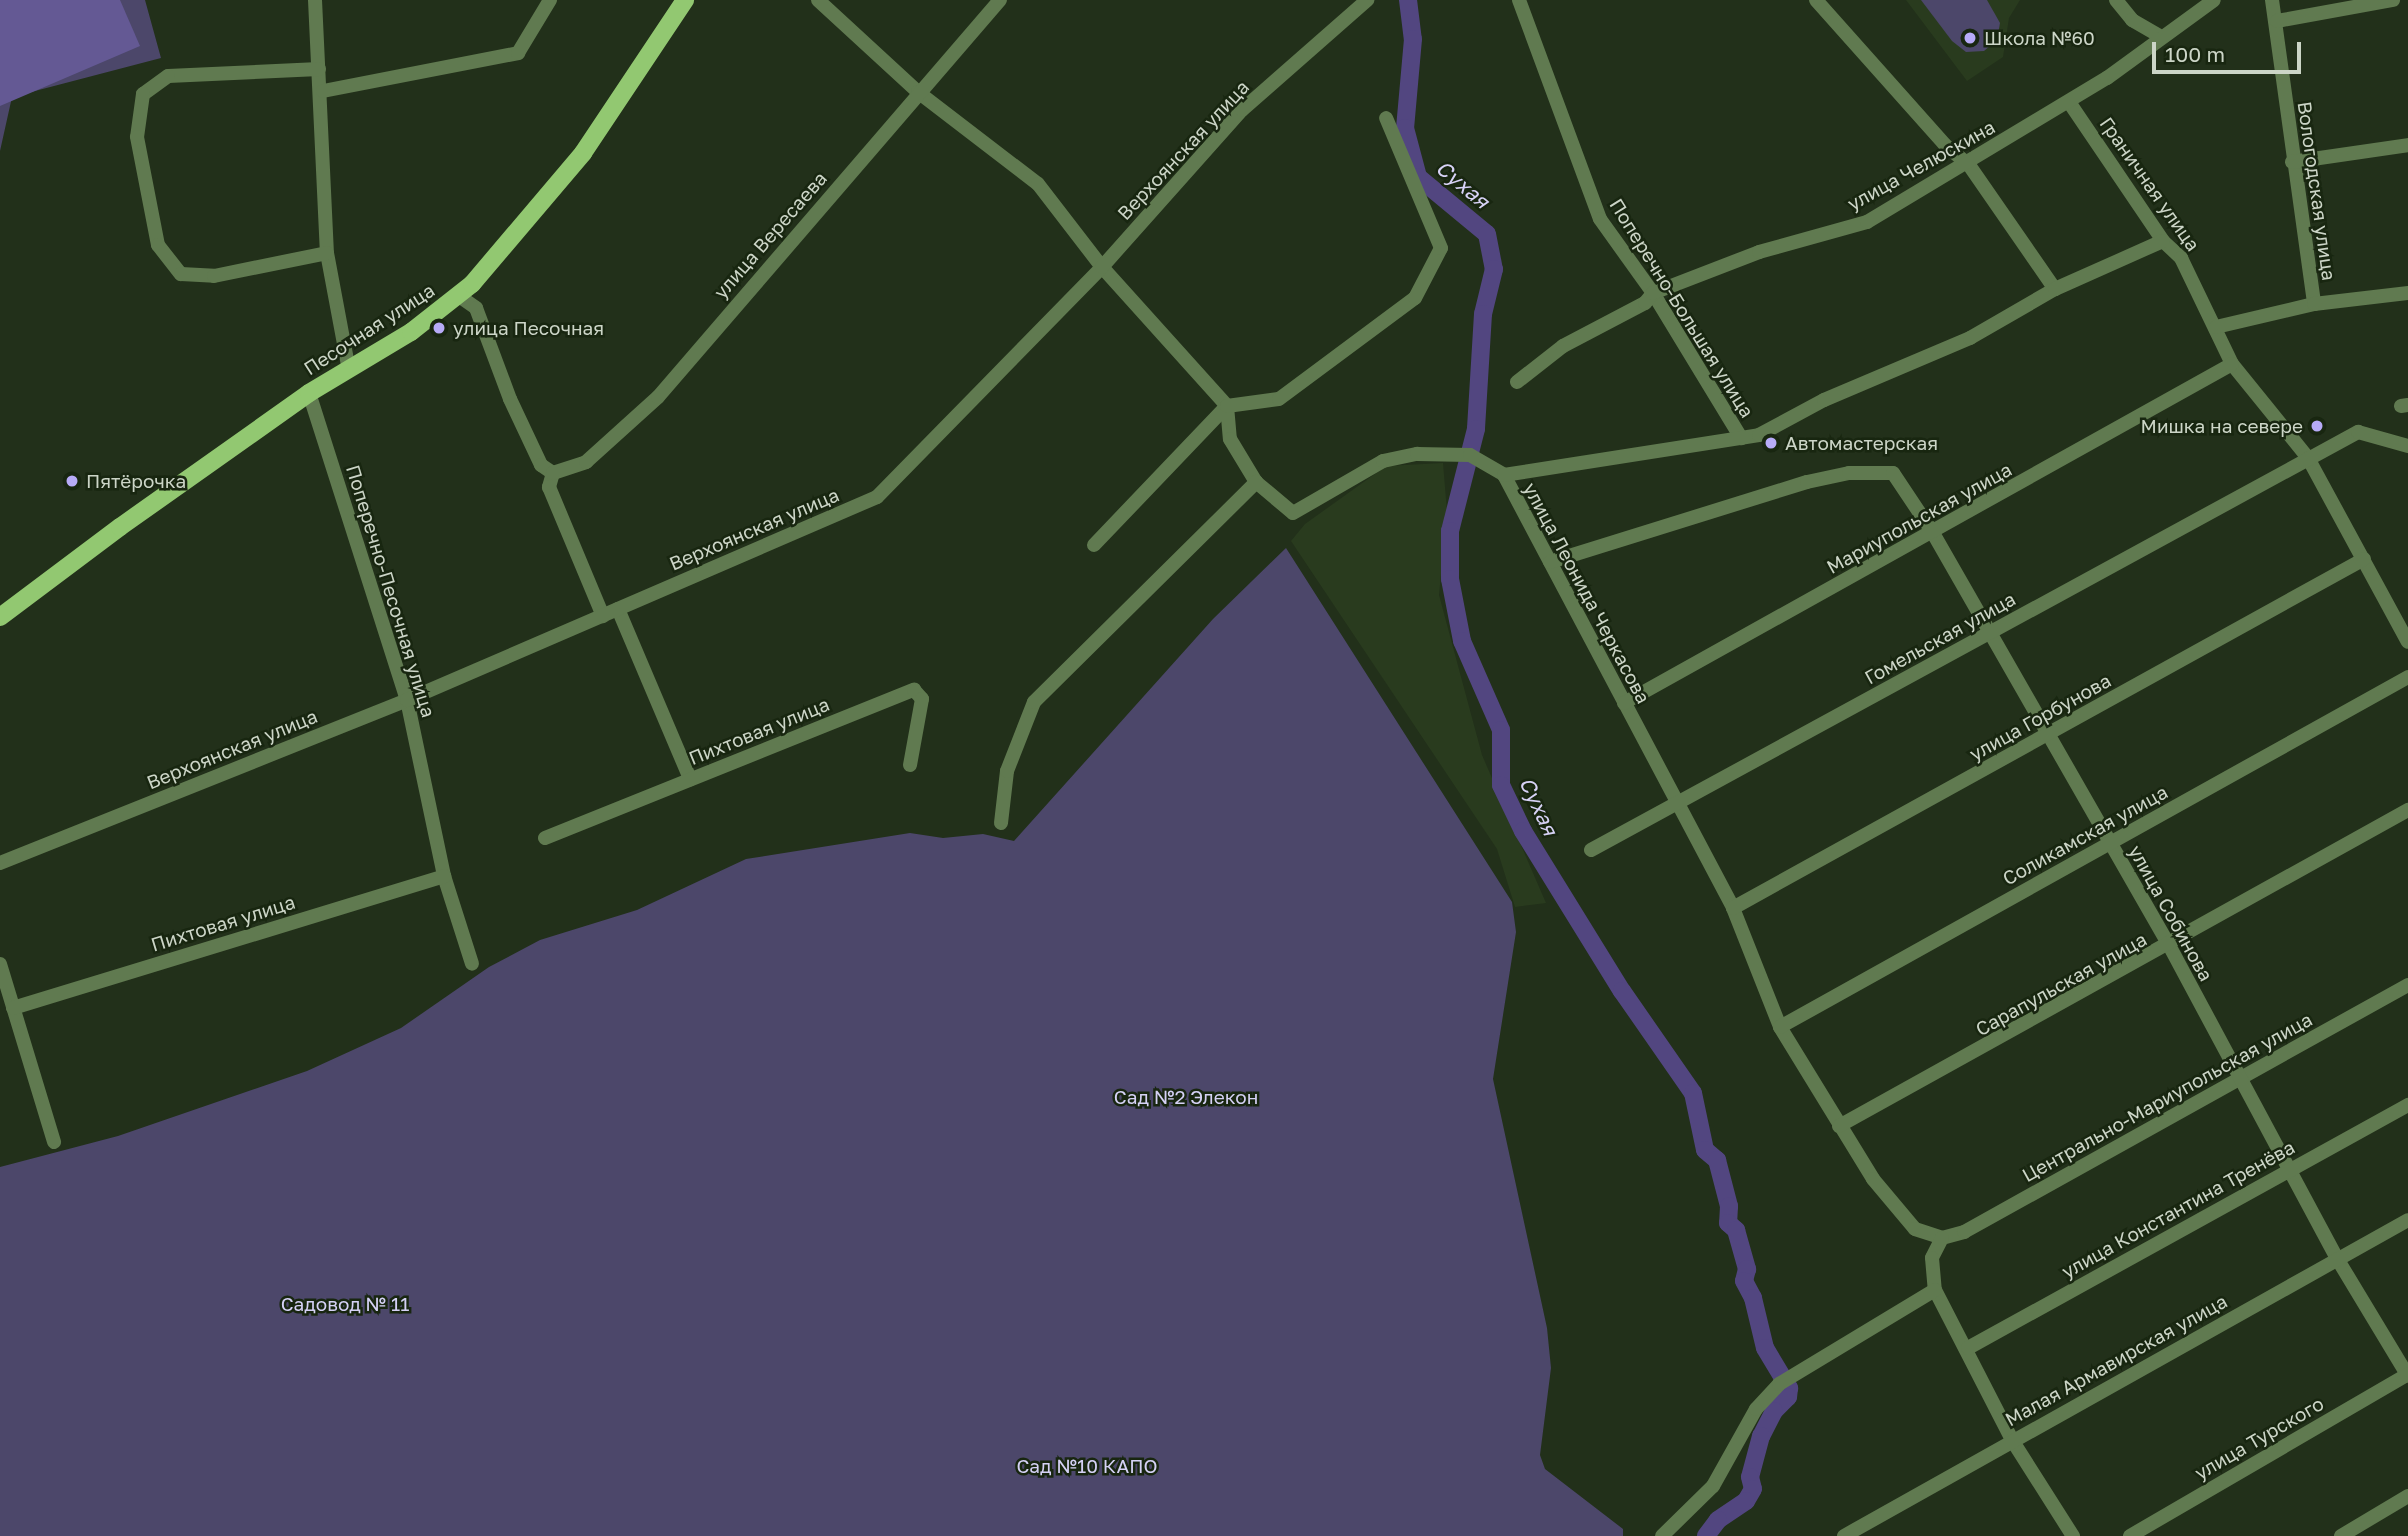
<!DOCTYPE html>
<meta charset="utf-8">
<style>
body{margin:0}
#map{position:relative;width:2408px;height:1536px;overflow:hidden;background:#22301a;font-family:"Golos Text",sans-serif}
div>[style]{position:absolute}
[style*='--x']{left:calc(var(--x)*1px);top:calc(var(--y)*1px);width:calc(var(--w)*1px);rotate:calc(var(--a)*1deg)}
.built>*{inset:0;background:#293b1e}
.green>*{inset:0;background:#4c476a}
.forest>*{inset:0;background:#645994}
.river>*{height:18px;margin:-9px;padding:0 9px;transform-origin:9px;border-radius:9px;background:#524680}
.minor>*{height:14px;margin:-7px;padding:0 7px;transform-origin:7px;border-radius:7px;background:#607a50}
.major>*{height:18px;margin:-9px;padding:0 9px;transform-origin:9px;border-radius:9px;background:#92c871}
.dots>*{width:19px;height:19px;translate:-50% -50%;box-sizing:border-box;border:4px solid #182610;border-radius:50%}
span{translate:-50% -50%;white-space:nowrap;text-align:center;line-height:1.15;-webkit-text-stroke:5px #182610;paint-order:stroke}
.poi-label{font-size:19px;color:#ccd5c7}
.left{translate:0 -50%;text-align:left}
.right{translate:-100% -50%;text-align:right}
.street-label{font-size:19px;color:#ccd5c7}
.park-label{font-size:19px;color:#d5d1f5}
.water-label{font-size:21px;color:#d7d2f6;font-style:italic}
.scale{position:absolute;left:2152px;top:42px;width:149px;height:32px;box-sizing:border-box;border:4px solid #ccd5c7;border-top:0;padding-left:9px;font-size:21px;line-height:24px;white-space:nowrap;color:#ccd5c7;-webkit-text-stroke:5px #182610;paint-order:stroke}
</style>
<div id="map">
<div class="built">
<div style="clip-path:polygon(1906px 0,2020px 0,2009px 18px,2003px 57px,1967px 81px)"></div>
<div style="clip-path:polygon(1443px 463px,1447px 511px,1439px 595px,1482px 755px,1546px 903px,1515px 907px,1497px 849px,1291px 541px,1305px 524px,1386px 466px)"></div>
</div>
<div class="green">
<div style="clip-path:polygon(0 0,145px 0,161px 58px,12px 97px,0 151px)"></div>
<div style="clip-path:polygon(1921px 0,1987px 0,2000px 23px,1997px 40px,1984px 51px,1966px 52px,1952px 41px)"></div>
<div style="clip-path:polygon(1286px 548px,1512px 902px,1516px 932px,1493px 1079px,1547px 1328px,1551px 1368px,1540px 1455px,1545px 1469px,1623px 1529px,1623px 1536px,0 1536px,0 1167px,118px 1136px,307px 1071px,401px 1028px,489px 967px,540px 940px,637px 910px,746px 859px,910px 833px,943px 838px,983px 834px,1014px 841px,1213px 619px)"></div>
</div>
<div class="forest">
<div style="clip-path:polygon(0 0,120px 0,140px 46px,0 106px)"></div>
</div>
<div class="river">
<div style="--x:1408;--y:0;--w:39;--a:83"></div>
<div style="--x:1413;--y:39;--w:89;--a:95.1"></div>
<div style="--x:1405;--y:128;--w:51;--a:75.1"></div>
<div style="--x:1418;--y:177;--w:89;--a:39.6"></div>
<div style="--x:1487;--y:234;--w:36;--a:79"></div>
<div style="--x:1494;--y:269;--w:46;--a:103.7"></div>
<div style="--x:1483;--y:314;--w:115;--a:93.5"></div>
<div style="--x:1476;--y:429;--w:105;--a:104.3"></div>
<div style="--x:1450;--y:531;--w:48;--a:90"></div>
<div style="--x:1450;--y:579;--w:63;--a:79"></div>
<div style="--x:1462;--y:641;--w:97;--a:66.3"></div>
<div style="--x:1501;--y:730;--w:55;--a:90"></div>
<div style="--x:1501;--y:785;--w:51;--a:64.4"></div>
<div style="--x:1523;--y:831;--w:188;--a:58.3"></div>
<div style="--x:1622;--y:991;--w:124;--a:55.2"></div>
<div style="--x:1693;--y:1093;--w:58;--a:78.1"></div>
<div style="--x:1705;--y:1150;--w:16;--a:40"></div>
<div style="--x:1717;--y:1160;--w:48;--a:75.4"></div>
<div style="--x:1729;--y:1206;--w:17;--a:93"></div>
<div style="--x:1728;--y:1223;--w:11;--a:41"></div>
<div style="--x:1736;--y:1230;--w:41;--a:74.2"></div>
<div style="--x:1747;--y:1269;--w:12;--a:104"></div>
<div style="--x:1744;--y:1281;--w:19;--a:62"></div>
<div style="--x:1753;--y:1298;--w:51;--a:76.5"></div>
<div style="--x:1765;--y:1348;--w:47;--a:59"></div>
<div style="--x:1789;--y:1388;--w:9;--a:96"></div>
<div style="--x:1788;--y:1397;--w:20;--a:135"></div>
<div style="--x:1774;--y:1411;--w:28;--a:117"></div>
<div style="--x:1761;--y:1436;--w:42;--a:105"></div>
<div style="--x:1750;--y:1477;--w:12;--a:76"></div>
<div style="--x:1753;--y:1489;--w:14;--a:120"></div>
<div style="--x:1746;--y:1501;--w:34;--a:146"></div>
<div style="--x:1718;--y:1520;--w:20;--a:127"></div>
</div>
<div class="minor">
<div style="--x:315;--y:0;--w:253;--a:87.3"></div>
<div style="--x:327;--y:253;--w:119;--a:79.4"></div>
<div style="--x:818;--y:0;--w:136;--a:42.6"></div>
<div style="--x:918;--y:92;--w:151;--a:37.5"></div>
<div style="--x:1038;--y:184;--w:105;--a:52.4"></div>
<div style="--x:1102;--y:267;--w:187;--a:48"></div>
<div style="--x:1227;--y:406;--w:33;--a:85"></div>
<div style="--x:1230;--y:439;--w:50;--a:58.8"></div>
<div style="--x:1256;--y:482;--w:48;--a:40"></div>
<div style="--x:1293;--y:513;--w:104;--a:-30"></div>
<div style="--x:1383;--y:461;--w:35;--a:-12"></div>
<div style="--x:1417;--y:454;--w:53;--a:1.1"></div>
<div style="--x:1470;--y:455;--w:39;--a:30"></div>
<div style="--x:1504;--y:475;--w:490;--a:62.1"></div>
<div style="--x:1733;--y:908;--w:128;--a:68.4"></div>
<div style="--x:1780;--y:1027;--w:178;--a:58.5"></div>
<div style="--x:1873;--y:1179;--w:65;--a:50"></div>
<div style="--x:1915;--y:1229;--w:28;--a:18"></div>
<div style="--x:1942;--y:1238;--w:23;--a:-15"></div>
<div style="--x:1964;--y:1232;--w:508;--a:-29.09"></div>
<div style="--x:1519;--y:0;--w:233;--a:69.7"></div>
<div style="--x:1600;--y:219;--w:91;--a:54.4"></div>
<div style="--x:1653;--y:293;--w:170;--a:58.7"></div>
<div style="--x:1816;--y:0;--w:194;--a:48.3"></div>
<div style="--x:1945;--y:145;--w:31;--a:40"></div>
<div style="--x:1969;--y:165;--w:151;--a:55.3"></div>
<div style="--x:2116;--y:0;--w:26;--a:51"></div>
<div style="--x:2132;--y:20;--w:34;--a:30"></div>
<div style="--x:2272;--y:0;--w:307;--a:82.1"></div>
<div style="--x:2277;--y:21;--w:118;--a:-10.3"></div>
<div style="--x:319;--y:69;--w:151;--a:177.3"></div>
<div style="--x:168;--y:76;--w:31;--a:144"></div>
<div style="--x:143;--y:94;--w:43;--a:97.9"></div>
<div style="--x:137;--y:137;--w:110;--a:79"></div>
<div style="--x:158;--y:245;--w:37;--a:52"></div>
<div style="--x:181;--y:274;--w:33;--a:3"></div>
<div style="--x:214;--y:276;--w:115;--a:-11.5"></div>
<div style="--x:323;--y:91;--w:199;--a:-11"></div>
<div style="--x:518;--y:53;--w:62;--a:-58.9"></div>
<div style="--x:2069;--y:102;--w:168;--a:55.9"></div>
<div style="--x:2163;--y:241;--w:25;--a:43"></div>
<div style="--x:2181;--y:258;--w:118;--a:64.3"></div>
<div style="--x:2232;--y:364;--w:121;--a:51"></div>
<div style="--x:2308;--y:458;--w:209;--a:61.5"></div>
<div style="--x:2292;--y:162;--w:117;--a:-8.3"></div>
<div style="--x:459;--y:296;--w:21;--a:35"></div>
<div style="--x:476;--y:308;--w:97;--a:69.5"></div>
<div style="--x:510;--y:399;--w:73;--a:64.8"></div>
<div style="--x:541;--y:465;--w:14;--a:34"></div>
<div style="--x:553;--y:473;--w:15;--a:106"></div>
<div style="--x:549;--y:487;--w:140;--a:67.3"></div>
<div style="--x:2216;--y:327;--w:101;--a:-13.2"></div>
<div style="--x:2314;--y:304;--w:95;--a:-6.7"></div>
<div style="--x:1517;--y:382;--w:58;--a:-38"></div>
<div style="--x:1563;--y:346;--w:93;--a:-27.7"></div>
<div style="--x:1645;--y:303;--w:13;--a:-51"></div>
<div style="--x:1653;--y:293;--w:114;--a:-21.1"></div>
<div style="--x:1759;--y:252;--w:112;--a:-15.5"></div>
<div style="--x:1867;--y:222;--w:280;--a:-31"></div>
<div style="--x:2107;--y:78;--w:132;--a:-36.1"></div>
<div style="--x:309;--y:393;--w:322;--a:72.3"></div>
<div style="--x:407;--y:700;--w:180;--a:78.1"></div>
<div style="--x:444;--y:876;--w:92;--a:72.3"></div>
<div style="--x:2401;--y:406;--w:7;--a:-8"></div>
<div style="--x:553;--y:473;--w:35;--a:-18"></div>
<div style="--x:586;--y:462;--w:97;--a:-42.1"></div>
<div style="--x:658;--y:397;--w:524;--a:-49.26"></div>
<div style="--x:1504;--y:475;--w:258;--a:-8.9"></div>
<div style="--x:1759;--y:435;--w:74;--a:-28.3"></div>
<div style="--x:1824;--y:400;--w:159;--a:-23"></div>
<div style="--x:1970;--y:338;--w:98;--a:-30"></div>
<div style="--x:2055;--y:289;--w:118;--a:-24"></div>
<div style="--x:1094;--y:545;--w:192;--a:-46.3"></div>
<div style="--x:1227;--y:406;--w:52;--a:-7.7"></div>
<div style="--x:1279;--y:399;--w:169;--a:-36.6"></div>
<div style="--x:1415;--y:298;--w:56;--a:-62.5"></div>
<div style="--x:1441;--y:248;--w:141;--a:-112.9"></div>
<div style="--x:1550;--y:562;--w:269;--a:-17.3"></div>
<div style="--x:1807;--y:482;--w:43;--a:-12.1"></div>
<div style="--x:1849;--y:473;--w:44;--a:0"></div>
<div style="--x:1893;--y:473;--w:72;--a:56.3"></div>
<div style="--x:1933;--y:533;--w:477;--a:60.2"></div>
<div style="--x:2170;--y:947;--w:355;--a:61.8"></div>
<div style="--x:2338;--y:1260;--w:135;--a:58.9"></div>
<div style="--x:618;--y:609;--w:185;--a:67"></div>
<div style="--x:1624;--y:703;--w:696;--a:-29.14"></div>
<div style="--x:1001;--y:823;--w:52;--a:-83.4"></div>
<div style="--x:1007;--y:771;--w:74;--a:-68.6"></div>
<div style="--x:1034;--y:702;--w:313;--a:-44.7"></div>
<div style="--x:545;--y:838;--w:398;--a:-21.9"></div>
<div style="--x:914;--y:690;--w:12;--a:48"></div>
<div style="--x:922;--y:699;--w:67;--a:100.3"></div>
<div style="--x:1591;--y:850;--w:874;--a:-28.59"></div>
<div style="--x:2358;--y:432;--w:52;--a:15.6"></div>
<div style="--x:0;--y:863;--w:438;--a:-21.8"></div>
<div style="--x:407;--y:700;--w:512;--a:-23.36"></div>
<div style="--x:877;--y:497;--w:322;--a:-45.6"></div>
<div style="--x:1102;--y:267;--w:210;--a:-48.3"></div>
<div style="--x:1242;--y:110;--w:167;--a:-41.3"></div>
<div style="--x:1733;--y:908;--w:721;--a:-28.95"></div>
<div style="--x:0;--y:964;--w:186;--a:73.1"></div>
<div style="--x:13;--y:1008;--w:451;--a:-17"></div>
<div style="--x:1780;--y:1027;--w:719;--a:-29.13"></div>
<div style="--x:1839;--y:1126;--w:651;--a:-29.05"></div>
<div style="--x:1942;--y:1238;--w:22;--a:117"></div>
<div style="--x:1932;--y:1258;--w:32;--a:85"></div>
<div style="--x:1935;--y:1290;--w:169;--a:62.8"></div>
<div style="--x:2012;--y:1440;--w:114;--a:57.6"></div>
<div style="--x:1968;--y:1348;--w:503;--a:-28.91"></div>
<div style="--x:1662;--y:1536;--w:71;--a:-44.4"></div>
<div style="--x:1713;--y:1486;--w:88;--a:-60.8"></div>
<div style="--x:1756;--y:1409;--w:34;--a:-47"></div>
<div style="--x:1779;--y:1384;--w:182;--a:-31.1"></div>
<div style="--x:1844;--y:1536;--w:646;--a:-29.26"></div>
<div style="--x:2130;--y:1536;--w:322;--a:-30.2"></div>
<div style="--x:2341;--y:1536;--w:78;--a:-30.8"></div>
</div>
<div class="major">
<div style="--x:0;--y:617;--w:150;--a:-36.9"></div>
<div style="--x:120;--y:527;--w:232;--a:-35.3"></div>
<div style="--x:309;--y:393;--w:119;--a:-30.9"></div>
<div style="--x:411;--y:332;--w:78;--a:-38.2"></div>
<div style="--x:472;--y:284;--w:172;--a:-49.7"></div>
<div style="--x:583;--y:153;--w:184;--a:-56.3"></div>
</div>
<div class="dots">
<div style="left:1970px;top:38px;background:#b7abf7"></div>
<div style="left:439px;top:328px;background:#b7abf7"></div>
<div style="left:2317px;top:426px;background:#b7abf7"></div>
<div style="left:1771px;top:443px;background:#b7abf7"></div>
<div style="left:72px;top:481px;background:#b7abf7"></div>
</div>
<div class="poi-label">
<span class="left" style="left:1984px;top:38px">Школа №60</span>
<span class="left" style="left:453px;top:328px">улица Песочная</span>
<span class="right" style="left:2303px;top:426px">Мишка на севере</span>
<span class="left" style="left:1785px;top:443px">Автомастерская</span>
<span class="left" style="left:86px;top:481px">Пятёрочка</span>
</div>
<div class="street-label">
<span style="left:1183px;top:150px;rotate:-47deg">Верхоянская улица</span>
<span style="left:1921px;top:165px;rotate:-29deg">улица Челюскина</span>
<span style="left:2150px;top:184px;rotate:55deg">Граничная улица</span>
<span style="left:2317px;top:191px;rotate:82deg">Вологодская улица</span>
<span style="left:770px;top:235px;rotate:-49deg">улица Вересаева</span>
<span style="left:1682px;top:308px;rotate:58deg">Поперечно-Большая улица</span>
<span style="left:369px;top:329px;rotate:-33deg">Песочная улица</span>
<span style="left:1919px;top:518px;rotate:-29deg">Мариупольская улица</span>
<span style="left:754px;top:529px;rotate:-23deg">Верхоянская улица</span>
<span style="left:391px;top:591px;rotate:73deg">Поперечно-Песочная улица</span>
<span style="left:1587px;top:593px;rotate:62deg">улица Леонида Черкасова</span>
<span style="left:1940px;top:638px;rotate:-29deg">Гомельская улица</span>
<span style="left:2040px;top:717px;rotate:-29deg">улица Горбунова</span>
<span style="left:759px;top:731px;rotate:-22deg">Пихтовая улица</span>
<span style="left:232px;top:749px;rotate:-22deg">Верхоянская улица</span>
<span style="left:2085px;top:835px;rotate:-29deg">Соликамская улица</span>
<span style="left:2171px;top:913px;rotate:61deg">улица Собинова</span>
<span style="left:223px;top:923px;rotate:-17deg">Пихтовая улица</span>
<span style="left:2061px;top:984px;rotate:-29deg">Сарапульская улица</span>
<span style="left:2167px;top:1097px;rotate:-29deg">Центрально-Мариупольская улица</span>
<span style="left:2178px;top:1209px;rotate:-29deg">улица Константина Тренёва</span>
<span style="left:2116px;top:1360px;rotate:-29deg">Малая Армавирская улица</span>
<span style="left:2259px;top:1438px;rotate:-30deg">улица Турского</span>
</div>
<div class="park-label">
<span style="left:1186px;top:1097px">Сад №2 Элекон</span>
<span style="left:345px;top:1304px">Садовод № 11</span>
<span style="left:1087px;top:1466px">Сад №10 КАПО</span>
</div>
<div class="water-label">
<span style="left:1463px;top:184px;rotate:40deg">Сухая</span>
<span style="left:1539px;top:806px;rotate:65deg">Сухая</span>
</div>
<div class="scale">100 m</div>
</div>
